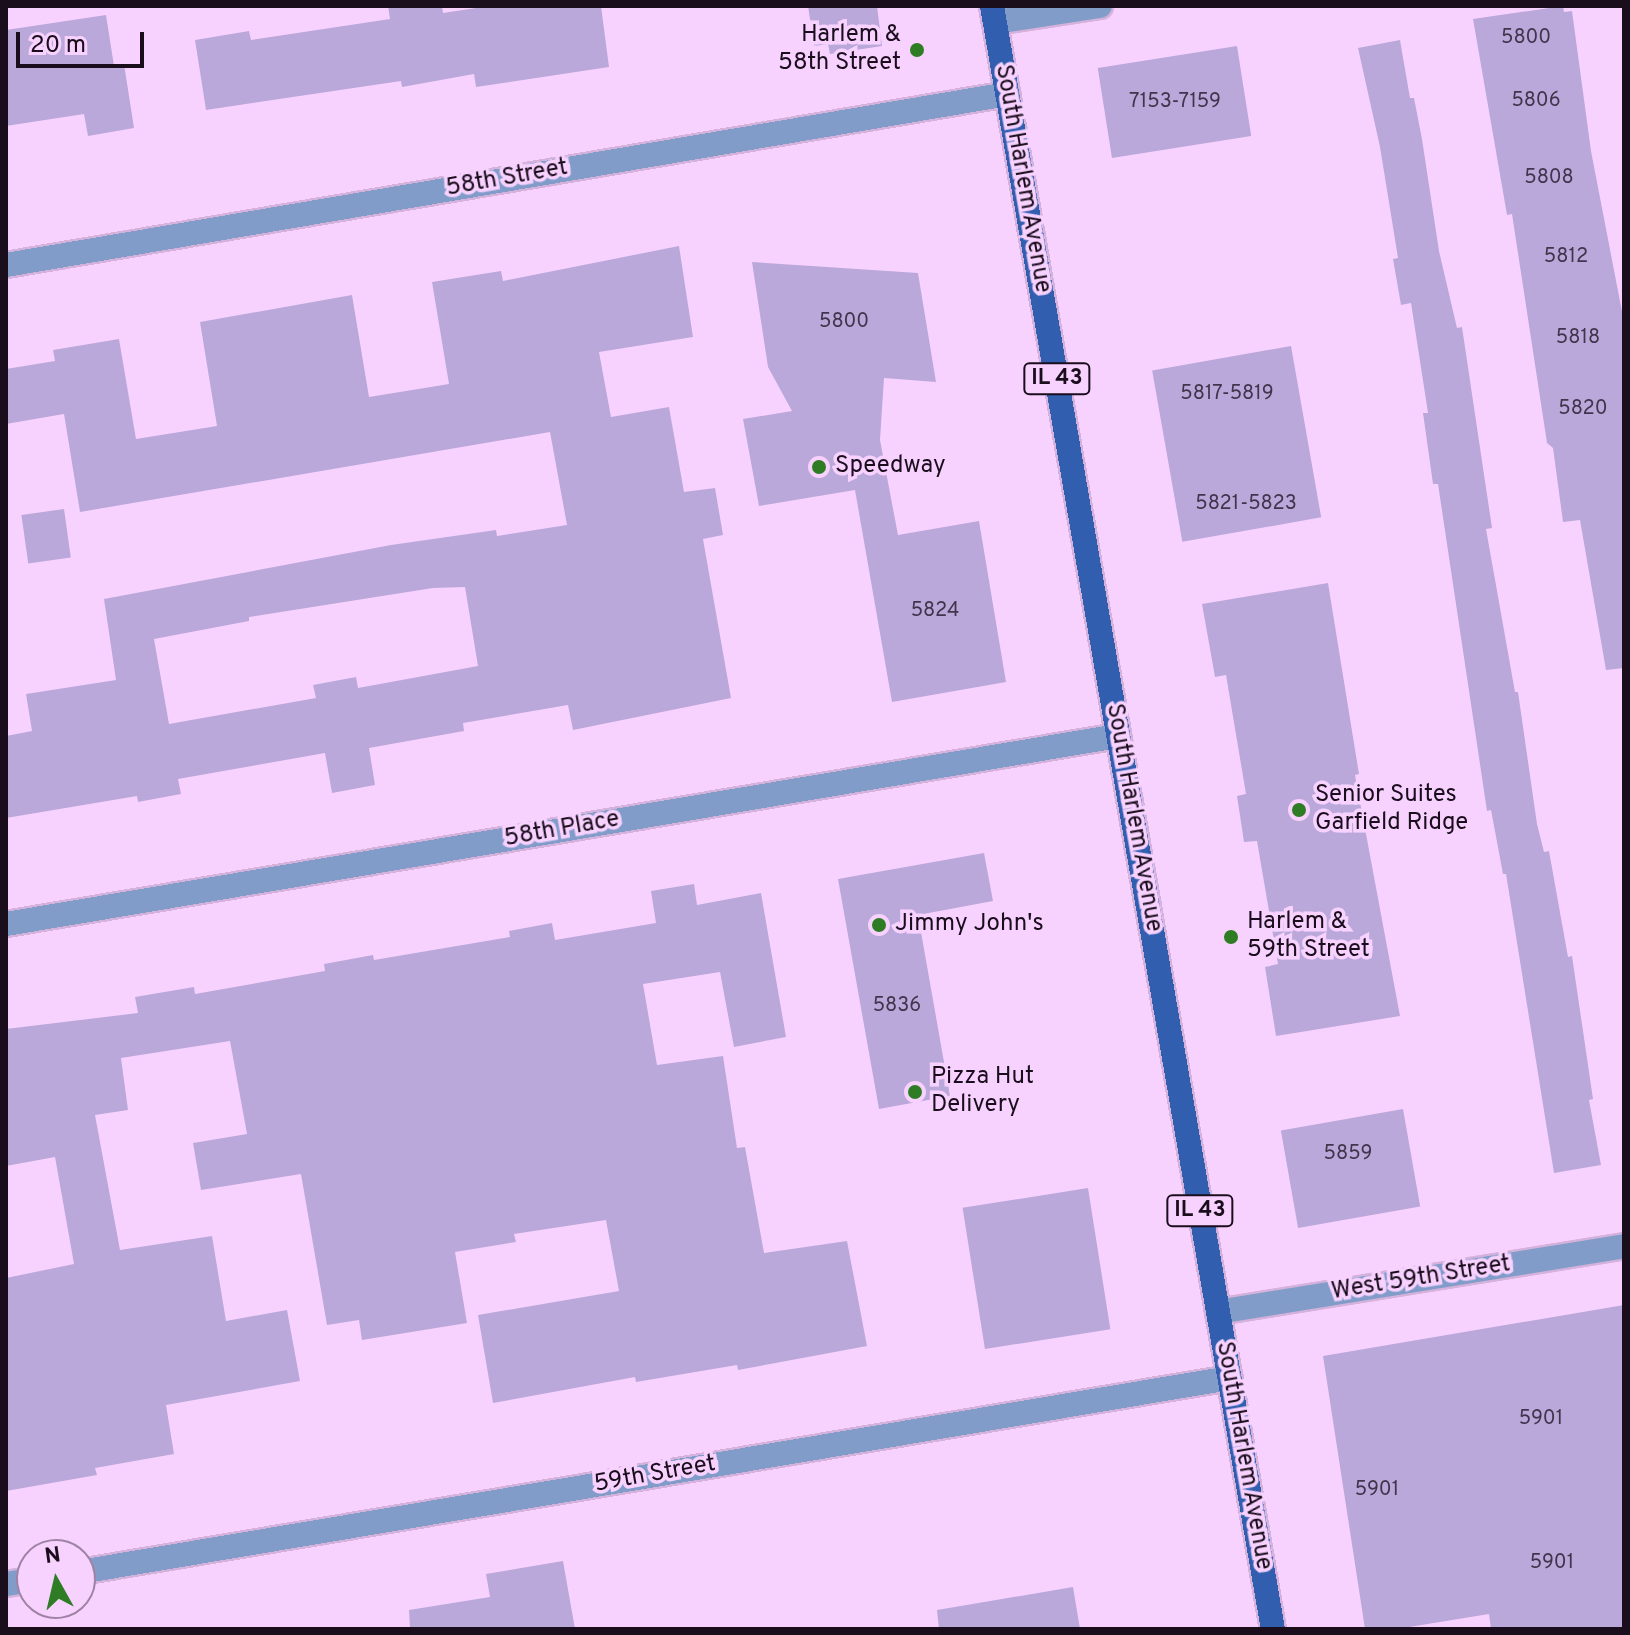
<!DOCTYPE html>
<style>
body{margin:0}
#map{position:relative;width:1630px;height:1635px;overflow:hidden;background:#f8d2ff;font-family:Overpass,sans-serif}
div>[style]{position:absolute}
[style*='--x']{left:calc(var(--x)*1px);top:calc(var(--y)*1px);width:calc(var(--w)*1px);rotate:calc(var(--a)*1deg)}
.building>*{inset:0;background:#bba8da;transform-origin:0 0}
.roads{filter:drop-shadow(2px 0 #d4b2db) drop-shadow(-2px 0 #d4b2db) drop-shadow(0 2px #d4b2db) drop-shadow(0 -2px #d4b2db)}
.street>*{height:24px;margin:-12px;padding:0 12px;transform-origin:12px;border-radius:12px;background:#829cca}
.primary>*{height:24px;margin:-12px;padding:0 12px;transform-origin:12px;border-radius:12px;background:#325eb0}
.dots>*{width:22px;height:22px;translate:-50% -50%;box-sizing:border-box;border:4px solid #f8d2ff;border-radius:50%}
span{translate:-50% -50%;white-space:nowrap;text-align:center;line-height:1.15;-webkit-text-stroke:7px #f8d2ff;paint-order:stroke}
.number-label{font-size:20px;color:#42344c}
.number-label span{-webkit-text-stroke-width:0}
.shield-label span{padding:2px 6px;background:#f8d2ff;border:2px solid;border-radius:6px;-webkit-text-stroke-width:0}
.shield-label{font-size:22px;color:#1a0d1c;font-weight:700}
.poi-label{font-size:24px;color:#1a0d1c}
.right{translate:-100% -50%;text-align:right}
.left{translate:0 -50%;text-align:left}
.street-label{font-size:24px;color:#1a0d1c}
.frame{position:absolute;inset:0;border:8px solid #1a0d1c;pointer-events:none}
.north{position:absolute;left:16px;top:1539px;width:80px;height:80px;box-sizing:border-box;background:#f8d2ff;border:2px solid #9f83a4;border-radius:50%;rotate:352deg;font-size:22px;font-weight:700;line-height:32px;text-align:center;color:#1a0d1c}
.north::after{content:'';display:block;margin:auto;width:28px;height:36px;background:#2e7c24;clip-path:polygon(50% 0,100% 100%,50% 72%,0 100%)}
.scale{position:absolute;left:16px;top:32px;width:128px;height:36px;box-sizing:border-box;border:4px solid #1a0d1c;border-top:0;padding-left:10px;font-size:24px;line-height:28px;white-space:nowrap;color:#1a0d1c;-webkit-text-stroke:6px #f8d2ff;paint-order:stroke}
</style>
<div id="map">
<div class="building">
<div style="clip-path:polygon(388px 6px,442px 6px,443px 13px,489px 6px,601px 6px,609px 67px,476px 87px,474px 74px,402px 87px,401px 81px,206px 110px,195px 40px,249px 31px,251px 40px,390px 19px)"></div>
<div style="clip-path:polygon(808px 6px,877px 6px,882px 46px,830px 54px,828px 44px,814px 46px)"></div>
<div style="clip-path:polygon(1563px 6px,1564px 12px,1572px 11px,1591px 151px,1624px 322px,1624px 668px,1606px 670px,1580px 520px,1563px 522px,1553px 448px,1547px 443px,1512px 214px,1507px 215px,1473px 19px)"></div>
<div style="clip-path:polygon(106px 15px,114px 66px,124px 64px,134px 128px,88px 136px,84px 114px,6px 126px,6px 30px)"></div>
<div style="clip-path:polygon(1400px 40px,1410px 98px,1414px 98px,1422px 139px,1439px 251px,1457px 328px,1462px 327px,1492px 528px,1486px 529px,1515px 692px,1518px 692px,1537px 824px,1544px 852px,1549px 851px,1568px 957px,1572px 956px,1593px 1099px,1589px 1100px,1601px 1165px,1554px 1173px,1506px 874px,1503px 874px,1491px 810px,1487px 811px,1438px 484px,1433px 484px,1423px 413px,1428px 413px,1411px 303px,1401px 305px,1393px 259px,1398px 258px,1380px 147px,1358px 48px)"></div>
<div style="left:1237px;top:46px;width:91px;height:141px;rotate:81deg"></div>
<div style="clip-path:polygon(evenodd,679px 246px,693px 337px,599px 352px,611px 417px,669px 407px,684px 492px,715px 488px,723px 535px,703px 539px,731px 698px,573px 730px,568px 705px,463px 723px,464px 731px,369px 748px,375px 785px,332px 793px,325px 753px,178px 779px,181px 794px,138px 802px,137px 796px,6px 818px,6px 736px,32px 731px,26px 694px,116px 680px,104px 599px,391px 545px,496px 530px,497px 536px,567px 525px,550px 432px,80px 512px,64px 414px,6px 424px,6px 369px,55px 361px,53px 350px,119px 339px,136px 439px,217px 426px,200px 322px,352px 295px,369px 397px,449px 384px,432px 282px,501px 271px,503px 281px,679px 246px,465px 587px,478px 666px,358px 688px,356px 677px,313px 685px,316px 698px,169px 724px,154px 639px,249px 621px,249px 617px,433px 588px,465px 587px)"></div>
<div style="clip-path:polygon(752px 262px,918px 273px,936px 382px,884px 378px,880px 440px,898px 535px,979px 521px,1006px 682px,892px 702px,855px 490px,759px 506px,743px 419px,792px 411px,768px 367px)"></div>
<div style="left:1291px;top:346px;width:174px;height:141px;rotate:80deg"></div>
<div style="left:64px;top:509px;width:49px;height:43px;rotate:82deg"></div>
<div style="clip-path:polygon(1328px 583px,1359px 774px,1355px 775px,1400px 1016px,1276px 1036px,1265px 967px,1278px 964px,1257px 841px,1244px 842px,1237px 796px,1246px 794px,1226px 675px,1215px 677px,1202px 604px)"></div>
<div style="clip-path:polygon(984px 853px,993px 901px,918px 915px,950px 1096px,879px 1109px,838px 879px)"></div>
<div style="clip-path:polygon(694px 884px,697px 905px,761px 893px,786px 1037px,734px 1047px,720px 972px,643px 984px,657px 1065px,723px 1056px,737px 1148px,745px 1147px,764px 1253px,847px 1241px,867px 1346px,738px 1370px,737px 1365px,636px 1382px,635px 1377px,493px 1403px,478px 1315px,619px 1291px,606px 1220px,514px 1234px,516px 1242px,455px 1252px,467px 1323px,362px 1340px,359px 1320px,327px 1325px,301px 1174px,201px 1190px,193px 1143px,247px 1134px,230px 1041px,121px 1058px,128px 1110px,95px 1115px,120px 1250px,212px 1236px,226px 1321px,287px 1310px,300px 1381px,166px 1405px,174px 1454px,95px 1468px,97px 1475px,6px 1491px,6px 1278px,74px 1264px,55px 1157px,6px 1166px,6px 1029px,138px 1013px,135px 997px,194px 987px,195px 994px,325px 971px,324px 964px,373px 955px,374px 960px,510px 937px,509px 931px,552px 923px,555px 940px,656px 923px,651px 891px)"></div>
<div style="left:1403px;top:1109px;width:99px;height:124px;rotate:80deg"></div>
<div style="left:1088px;top:1188px;width:143px;height:127px;rotate:81deg"></div>
<div style="clip-path:polygon(1624px 1305px,1624px 1629px,1491px 1629px,1489px 1614px,1397px 1629px,1365px 1629px,1323px 1356px)"></div>
<div style="clip-path:polygon(563px 1561px,575px 1629px,410px 1629px,409px 1610px,490px 1597px,486px 1574px)"></div>
<div style="clip-path:polygon(1073px 1587px,1080px 1629px,939px 1629px,937px 1610px)"></div>
</div>
<div class="roads">
<div class="street">
<div style="--x:995;--y:22;--w:106;--a:-8.7"></div>
<div style="--x:6;--y:265;--w:1016;--a:-9.69"></div>
<div style="--x:6;--y:924;--w:1128;--a:-9.6"></div>
<div style="--x:1218;--y:1312;--w:411;--a:-9.2"></div>
<div style="--x:80;--y:1572;--w:1166;--a:-9.58"></div>
<div style="--x:6;--y:1584;--w:26;--a:-9"></div>
</div>
<div class="primary">
<div style="--x:992;--y:6;--w:1647;--a:80.18"></div>
</div>
</div>
<div class="dots">
<div style="left:917px;top:50px;background:#2e7c24"></div>
<div style="left:819px;top:467px;background:#2e7c24"></div>
<div style="left:1299px;top:810px;background:#2e7c24"></div>
<div style="left:879px;top:925px;background:#2e7c24"></div>
<div style="left:1231px;top:937px;background:#2e7c24"></div>
<div style="left:915px;top:1092px;background:#2e7c24"></div>
</div>
<div class="number-label">
<span style="left:1526px;top:38px">5800</span>
<span style="left:1536px;top:101px">5806</span>
<span style="left:1175px;top:102px">7153-7159</span>
<span style="left:1549px;top:178px">5808</span>
<span style="left:1566px;top:257px">5812</span>
<span style="left:844px;top:322px">5800</span>
<span style="left:1578px;top:338px">5818</span>
<span style="left:1227px;top:394px">5817-5819</span>
<span style="left:1583px;top:409px">5820</span>
<span style="left:1246px;top:504px">5821-5823</span>
<span style="left:935px;top:611px">5824</span>
<span style="left:897px;top:1006px">5836</span>
<span style="left:1348px;top:1154px">5859</span>
<span style="left:1541px;top:1419px">5901</span>
<span style="left:1377px;top:1490px">5901</span>
<span style="left:1552px;top:1563px">5901</span>
</div>
<div class="shield-label">
<span style="left:1057px;top:379px">IL 43</span>
<span style="left:1200px;top:1211px">IL 43</span>
</div>
<div class="poi-label">
<span class="right" style="left:901px;top:50px">Harlem &amp;<br>58th Street</span>
<span class="left" style="left:835px;top:467px">Speedway</span>
<span class="left" style="left:1315px;top:810px">Senior Suites<br>Garfield Ridge</span>
<span class="left" style="left:1247px;top:937px">Harlem &amp;<br>59th Street</span>
<span class="left" style="left:895px;top:925px">Jimmy John's</span>
<span class="left" style="left:931px;top:1092px">Pizza Hut<br>Delivery</span>
</div>
<div class="street-label">
<span style="left:507px;top:179px;rotate:-10deg">58th Street</span>
<span style="left:1022px;top:179px;rotate:80deg">South Harlem Avenue</span>
<span style="left:1133px;top:818px;rotate:80deg">South Harlem Avenue</span>
<span style="left:562px;top:830px;rotate:-10deg">58th Place</span>
<span style="left:1421px;top:1279px;rotate:-9deg">West 59th Street</span>
<span style="left:1243px;top:1456px;rotate:80deg">South Harlem Avenue</span>
<span style="left:655px;top:1475px;rotate:-10deg">59th Street</span>
</div>
<div class="frame"></div>
<div class="north">N</div>
<div class="scale">20 m</div>
</div>
